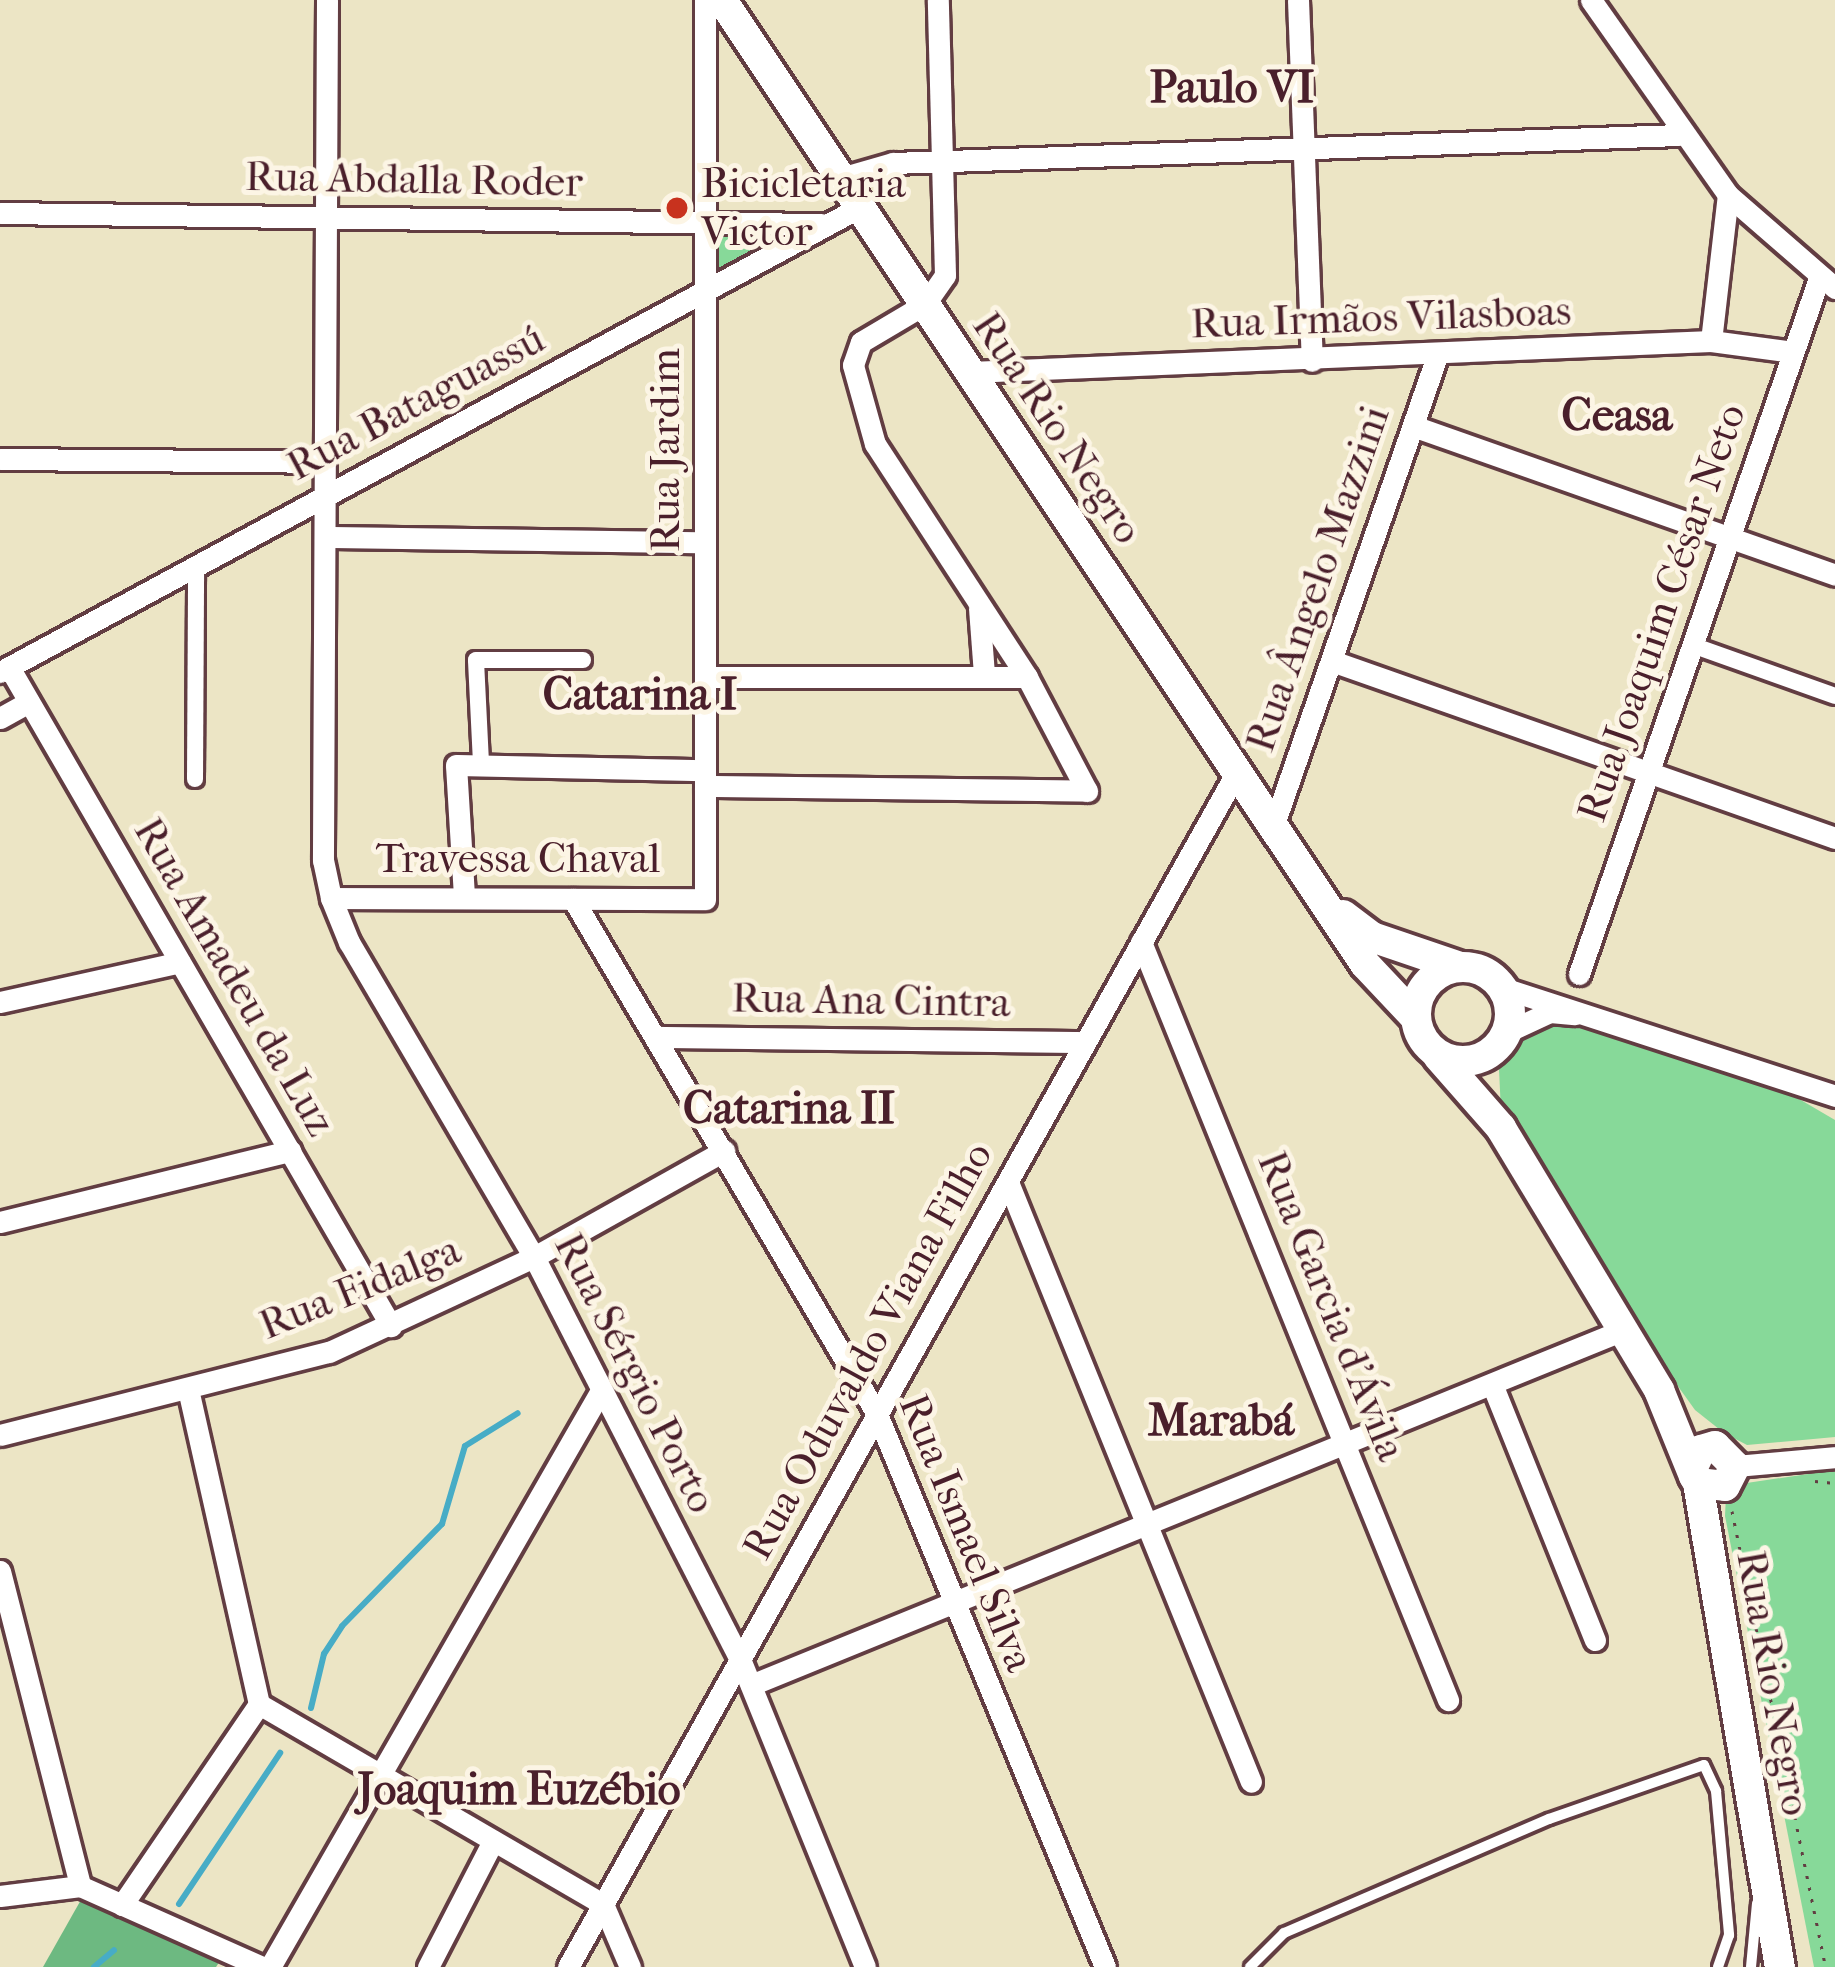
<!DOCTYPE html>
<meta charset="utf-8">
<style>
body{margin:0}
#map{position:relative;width:1835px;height:1967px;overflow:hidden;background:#ece5c5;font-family:"IM FELL French Canon",serif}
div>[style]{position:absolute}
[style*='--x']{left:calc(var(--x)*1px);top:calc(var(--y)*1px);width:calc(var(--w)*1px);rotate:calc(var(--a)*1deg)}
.green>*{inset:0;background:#87d999}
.forest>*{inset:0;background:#6db981}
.stream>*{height:6px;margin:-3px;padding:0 3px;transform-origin:3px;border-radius:3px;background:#47acc6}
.path>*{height:3px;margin-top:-1.5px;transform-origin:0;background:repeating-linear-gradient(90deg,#623d42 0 3px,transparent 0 12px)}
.roads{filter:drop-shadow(3px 0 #623d42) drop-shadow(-3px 0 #623d42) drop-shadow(0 3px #623d42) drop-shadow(0 -3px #623d42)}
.service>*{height:10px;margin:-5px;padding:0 5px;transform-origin:5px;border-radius:5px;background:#fff}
.pedestrian>*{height:16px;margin:-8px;padding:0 8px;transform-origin:8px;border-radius:8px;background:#fff}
.minor>*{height:21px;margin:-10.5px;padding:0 10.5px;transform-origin:10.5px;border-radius:10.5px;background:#fff}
.secondary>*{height:30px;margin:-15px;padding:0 15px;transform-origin:15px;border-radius:15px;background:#fff}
.secondary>.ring{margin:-15px;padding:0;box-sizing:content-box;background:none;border:30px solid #fff;border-radius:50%}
.dots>*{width:33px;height:33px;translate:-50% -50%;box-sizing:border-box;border:6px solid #fcf5e5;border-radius:50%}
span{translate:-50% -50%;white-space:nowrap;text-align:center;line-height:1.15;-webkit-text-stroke:10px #fcf5e5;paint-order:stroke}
.street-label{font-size:42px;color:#4a1f2b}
.poi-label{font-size:42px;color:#4a1f2b}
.left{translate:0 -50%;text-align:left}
.neighbourhood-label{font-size:45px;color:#4a1f2b;font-weight:700}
</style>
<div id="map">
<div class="green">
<div style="clip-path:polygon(714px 228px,810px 229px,714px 281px)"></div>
<div style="clip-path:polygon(1554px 1022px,1580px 1024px,1794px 1096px,1835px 1120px,1835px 1437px,1747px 1445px,1724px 1433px,1695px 1410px,1624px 1311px,1501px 1112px,1499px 1069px,1512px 1046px)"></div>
<div style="clip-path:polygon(1835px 1470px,1835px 1967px,1814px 1967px,1725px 1516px,1726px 1495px,1740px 1484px)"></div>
</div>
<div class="forest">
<div style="clip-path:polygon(82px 1898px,222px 1958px,216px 1967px,43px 1967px)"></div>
</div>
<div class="stream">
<div style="--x:311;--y:1708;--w:56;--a:-76.5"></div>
<div style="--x:324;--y:1654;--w:33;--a:-57"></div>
<div style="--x:342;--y:1626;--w:143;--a:-45.6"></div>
<div style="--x:442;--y:1524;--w:81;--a:-73.6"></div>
<div style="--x:465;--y:1446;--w:62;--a:-31.9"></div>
<div style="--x:179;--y:1904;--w:182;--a:-56.2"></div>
<div style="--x:94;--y:1967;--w:26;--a:-40"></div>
</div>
<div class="path">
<div style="--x:1815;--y:1481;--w:20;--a:6"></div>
<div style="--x:1732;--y:1511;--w:466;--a:78.4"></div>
</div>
<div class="roads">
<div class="service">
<div style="--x:1250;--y:1967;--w:48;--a:-45"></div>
<div style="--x:1284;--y:1933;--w:288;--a:-23.3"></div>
<div style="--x:1549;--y:1819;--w:164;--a:-19.2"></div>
<div style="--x:1704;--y:1765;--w:29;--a:65"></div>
<div style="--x:1716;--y:1791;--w:145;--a:84.8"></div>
<div style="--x:1729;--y:1935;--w:34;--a:109"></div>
<div style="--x:1751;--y:1967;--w:64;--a:-84.6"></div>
</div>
<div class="pedestrian">
<div style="--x:1692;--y:645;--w:152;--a:19.6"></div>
<div style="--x:481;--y:763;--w:103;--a:-92.8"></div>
<div style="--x:476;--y:660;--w:107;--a:0"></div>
<div style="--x:195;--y:779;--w:213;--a:-89.7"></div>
</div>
<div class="minor">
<div style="--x:327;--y:0;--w:860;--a:90.27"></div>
<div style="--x:323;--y:860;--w:39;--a:78"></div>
<div style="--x:331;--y:898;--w:48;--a:67.8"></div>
<div style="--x:349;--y:942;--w:365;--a:59.6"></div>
<div style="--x:534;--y:1257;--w:452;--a:62.9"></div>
<div style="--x:740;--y:1659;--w:332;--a:67.9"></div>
<div style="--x:1298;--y:0;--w:361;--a:87.8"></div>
<div style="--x:1591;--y:0;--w:238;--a:54.9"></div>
<div style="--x:1728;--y:195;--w:142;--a:41"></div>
<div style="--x:841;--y:178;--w:54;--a:-16.1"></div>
<div style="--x:893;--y:163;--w:786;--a:-2.04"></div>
<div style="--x:0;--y:213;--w:821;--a:0.77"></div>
<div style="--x:1711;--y:341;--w:147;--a:-83.4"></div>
<div style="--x:970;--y:372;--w:742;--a:-2.4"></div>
<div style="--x:1711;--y:341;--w:83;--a:7.6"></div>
<div style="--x:1413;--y:426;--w:448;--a:19.4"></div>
<div style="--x:0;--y:459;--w:325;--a:0.5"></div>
<div style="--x:325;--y:537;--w:380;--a:0.8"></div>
<div style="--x:979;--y:608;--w:67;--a:85.7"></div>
<div style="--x:1332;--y:661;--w:533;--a:19.39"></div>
<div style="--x:9;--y:667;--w:762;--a:59.9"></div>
<div style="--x:0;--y:672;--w:978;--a:-28.4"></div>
<div style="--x:705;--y:677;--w:322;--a:0"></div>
<div style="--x:0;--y:718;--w:33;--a:-29"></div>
<div style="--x:705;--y:786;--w:382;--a:0.7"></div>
<div style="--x:1087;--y:791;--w:129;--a:-117.8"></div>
<div style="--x:1027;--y:677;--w:278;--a:-123.1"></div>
<div style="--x:875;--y:444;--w:82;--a:-105.6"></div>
<div style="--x:853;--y:365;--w:24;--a:-71"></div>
<div style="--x:861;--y:342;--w:74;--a:-30.7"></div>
<div style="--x:925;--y:304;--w:35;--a:-55"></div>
<div style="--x:945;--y:275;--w:275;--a:-91.5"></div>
<div style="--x:1273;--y:827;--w:499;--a:-70.8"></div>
<div style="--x:464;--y:896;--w:131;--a:-93.5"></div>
<div style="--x:456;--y:765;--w:249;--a:1.2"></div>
<div style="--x:331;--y:898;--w:374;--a:0.2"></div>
<div style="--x:705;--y:899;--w:899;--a:-90"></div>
<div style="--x:573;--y:899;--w:598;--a:59.45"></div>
<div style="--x:877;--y:1414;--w:598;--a:67.59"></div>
<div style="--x:1141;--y:942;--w:818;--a:67.95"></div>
<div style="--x:1579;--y:974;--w:736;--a:-70.97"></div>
<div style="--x:1503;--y:988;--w:349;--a:18"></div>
<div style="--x:0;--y:1002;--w:184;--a:-12.5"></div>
<div style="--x:1509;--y:1031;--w:45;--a:-24.9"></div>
<div style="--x:1550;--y:1012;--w:25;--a:5"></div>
<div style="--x:656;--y:1037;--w:429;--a:0.7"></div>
<div style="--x:1008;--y:1182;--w:647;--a:67.95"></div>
<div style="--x:0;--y:1222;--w:299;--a:-13.8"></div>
<div style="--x:1492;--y:1384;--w:276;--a:68.1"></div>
<div style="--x:188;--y:1389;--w:323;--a:77.3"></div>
<div style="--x:0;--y:1435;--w:339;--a:-14.2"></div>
<div style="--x:329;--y:1352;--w:226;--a:-24.9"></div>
<div style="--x:534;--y:1257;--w:218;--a:-29.2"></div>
<div style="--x:1735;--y:1466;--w:100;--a:-5.1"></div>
<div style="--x:0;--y:1571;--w:325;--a:75.7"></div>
<div style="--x:751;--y:1685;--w:941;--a:-22.15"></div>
<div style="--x:259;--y:1704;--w:398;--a:30.2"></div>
<div style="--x:603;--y:1904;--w:69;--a:66.8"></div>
<div style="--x:0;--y:1896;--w:81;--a:-7.1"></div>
<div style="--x:80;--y:1886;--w:199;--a:24"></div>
<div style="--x:122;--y:1905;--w:243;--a:-55.7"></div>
<div style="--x:270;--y:1967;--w:661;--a:-60.14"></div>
<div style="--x:428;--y:1967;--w:142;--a:-62.7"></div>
<div style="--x:568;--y:1967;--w:1368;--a:-60.77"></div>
</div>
<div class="secondary">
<div style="--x:722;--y:0;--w:1159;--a:56.3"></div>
<div style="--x:1365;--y:964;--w:71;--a:46.7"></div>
<div style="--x:1343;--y:915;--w:36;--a:37"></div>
<div style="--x:1372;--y:937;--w:90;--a:18.8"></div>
<div class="ring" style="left:1416px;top:967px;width:64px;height:64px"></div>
<div style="--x:1438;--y:1056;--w:96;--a:48.8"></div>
<div style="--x:1501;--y:1128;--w:306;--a:58.9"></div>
<div style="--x:1659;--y:1390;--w:93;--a:67.9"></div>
<div style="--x:1694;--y:1476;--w:8;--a:60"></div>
<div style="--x:1698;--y:1483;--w:27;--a:6"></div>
<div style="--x:1725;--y:1486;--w:22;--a:-63"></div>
<div style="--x:1735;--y:1466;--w:28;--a:-135"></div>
<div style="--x:1715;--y:1446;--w:15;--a:164"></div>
<div style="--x:1701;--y:1450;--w:21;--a:115"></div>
<div style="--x:1698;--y:1483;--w:491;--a:80.4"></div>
</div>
</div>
<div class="dots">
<div style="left:677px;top:208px;background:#c8321e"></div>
</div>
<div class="street-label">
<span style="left:414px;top:180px;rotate:1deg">Rua Abdalla Roder</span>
<span style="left:1381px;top:318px;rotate:-2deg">Rua Irmãos Vilasboas</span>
<span style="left:416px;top:403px;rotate:-28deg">Rua Bataguassú</span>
<span style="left:1057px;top:428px;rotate:56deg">Rua Rio Negro</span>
<span style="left:666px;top:450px;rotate:-90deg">Rua Jardim</span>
<span style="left:1318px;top:579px;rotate:-71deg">Rua Ângelo Mazzini</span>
<span style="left:1662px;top:613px;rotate:-71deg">Rua Joaquim César Neto</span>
<span style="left:518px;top:859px">Travessa Chaval</span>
<span style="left:234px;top:977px;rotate:60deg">Rua Amadeu da Luz</span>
<span style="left:871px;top:1001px;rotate:1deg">Rua Ana Cintra</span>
<span style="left:360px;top:1288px;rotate:-22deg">Rua Fidalga</span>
<span style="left:1331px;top:1306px;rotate:68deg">Rua Garcia d'Ávila</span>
<span style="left:868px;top:1351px;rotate:-61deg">Rua Oduvaldo Viana Filho</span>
<span style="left:635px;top:1373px;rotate:63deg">Rua Sérgio Porto</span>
<span style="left:966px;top:1533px;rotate:68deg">Rua Ismael Silva</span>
<span style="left:1773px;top:1683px;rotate:80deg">Rua Rio Negro</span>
</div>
<div class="poi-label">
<span class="left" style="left:701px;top:208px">Bicicletaria<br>Victor</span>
</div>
<div class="neighbourhood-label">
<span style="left:1232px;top:88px">Paulo VI</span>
<span style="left:1617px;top:416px">Ceasa</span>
<span style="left:640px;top:695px">Catarina I</span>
<span style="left:789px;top:1109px">Catarina II</span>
<span style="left:1221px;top:1421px">Marabá</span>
<span style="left:519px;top:1790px">Joaquim Euzébio</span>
</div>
</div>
